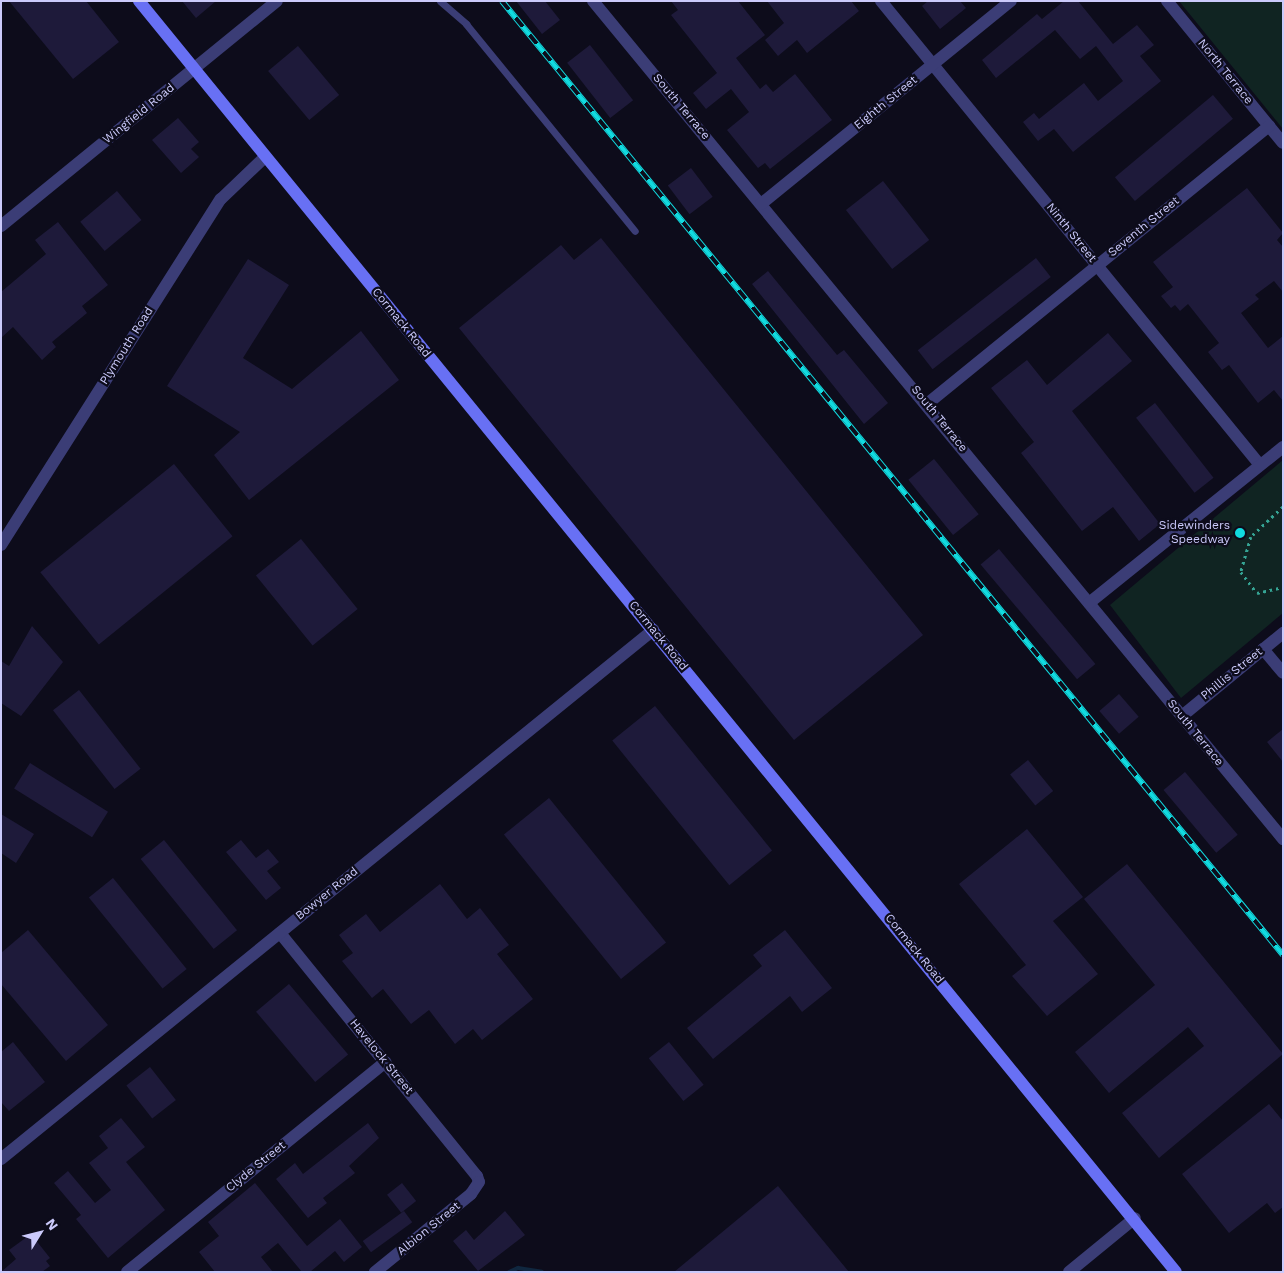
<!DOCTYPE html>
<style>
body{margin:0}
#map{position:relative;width:1284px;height:1273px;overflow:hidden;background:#0d0c1b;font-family:"Work Sans",sans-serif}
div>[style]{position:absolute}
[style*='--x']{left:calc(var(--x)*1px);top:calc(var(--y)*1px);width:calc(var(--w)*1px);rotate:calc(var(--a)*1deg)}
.green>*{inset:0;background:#102422}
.stream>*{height:4px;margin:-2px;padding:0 2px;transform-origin:2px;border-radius:2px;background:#10273f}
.building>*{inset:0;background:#1e1a3a;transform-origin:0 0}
.path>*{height:2.5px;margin-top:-1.25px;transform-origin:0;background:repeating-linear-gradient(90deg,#35a494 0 2.5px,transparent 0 6.5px)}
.lane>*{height:7px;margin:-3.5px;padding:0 3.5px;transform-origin:3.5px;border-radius:3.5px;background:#3b3d76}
.street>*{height:12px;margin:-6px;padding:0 6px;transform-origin:6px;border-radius:6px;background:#3b3d76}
.secondary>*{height:12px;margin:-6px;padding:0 6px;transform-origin:6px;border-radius:6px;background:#6870f4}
.rail>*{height:5.5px;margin-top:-2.75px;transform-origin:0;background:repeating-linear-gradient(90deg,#0d0c1b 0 11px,#11dbe0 0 22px);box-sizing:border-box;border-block:1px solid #11dbe0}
.dots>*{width:14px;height:14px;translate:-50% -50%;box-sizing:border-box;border:2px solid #0d0c1b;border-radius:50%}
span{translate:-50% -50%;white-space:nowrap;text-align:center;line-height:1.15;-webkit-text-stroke:4.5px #0d0c1b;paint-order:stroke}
.street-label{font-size:12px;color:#cbcafb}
.poi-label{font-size:12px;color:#cbcafb}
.right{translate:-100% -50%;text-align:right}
.frame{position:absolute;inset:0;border:2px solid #cbcafb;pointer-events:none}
.north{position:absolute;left:15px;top:1208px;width:50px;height:50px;-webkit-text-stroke:4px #0d0c1b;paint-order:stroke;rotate:54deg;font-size:14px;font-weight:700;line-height:20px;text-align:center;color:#cbcafb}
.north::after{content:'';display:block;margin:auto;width:18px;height:22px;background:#cbcafb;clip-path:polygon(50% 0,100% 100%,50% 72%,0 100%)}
</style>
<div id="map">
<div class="green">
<div style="clip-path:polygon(1179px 1px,1283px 1px,1283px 129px)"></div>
<div style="clip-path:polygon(1283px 460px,1283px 613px,1181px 698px,1110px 605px)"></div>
</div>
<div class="stream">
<div style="--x:509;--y:1272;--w:10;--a:-24"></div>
<div style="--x:518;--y:1268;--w:24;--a:9"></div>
</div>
<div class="building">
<div style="clip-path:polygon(9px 1px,86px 1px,119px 42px,73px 79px)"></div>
<div style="clip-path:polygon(182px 1px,216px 1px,196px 18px)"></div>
<div style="clip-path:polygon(516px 1px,545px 1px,560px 20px,542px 34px)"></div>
<div style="clip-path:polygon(671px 1px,738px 1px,765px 35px,736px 58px,760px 89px,766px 84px,773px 92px,795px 74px,832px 120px,770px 169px,765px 163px,758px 168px,727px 130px,749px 112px,731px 89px,706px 109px,693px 93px,717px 73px,671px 15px,678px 10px)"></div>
<div style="clip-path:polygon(767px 1px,851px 1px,859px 11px,807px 53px,797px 40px,778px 56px,765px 40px,784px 23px)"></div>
<div style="clip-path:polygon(928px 1px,960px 1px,966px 8px,940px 29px,922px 6px)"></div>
<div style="clip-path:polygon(1064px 1px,1078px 1px,1113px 44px,1137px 25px,1154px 45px,1140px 56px,1161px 81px,1073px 152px,1054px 129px,1038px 141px,1023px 122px,1034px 113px,1039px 119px,1084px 83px,1098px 101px,1123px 81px,1096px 46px,1080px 59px,1055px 30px,996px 78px,982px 60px,1037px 14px,1042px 19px)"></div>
<div style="left:590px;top:45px;width:70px;height:29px;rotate:52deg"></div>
<div style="left:298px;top:46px;width:64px;height:39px;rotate:50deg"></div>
<div style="left:1213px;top:95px;width:31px;height:128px;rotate:50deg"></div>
<div style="clip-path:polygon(178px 118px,199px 142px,191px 149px,199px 157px,181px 173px,152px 140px)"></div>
<div style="left:691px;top:168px;width:36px;height:29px;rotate:53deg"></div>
<div style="left:883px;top:181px;width:75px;height:47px;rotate:52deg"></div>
<div style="clip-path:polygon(1247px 188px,1283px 233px,1277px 240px,1283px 247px,1283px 292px,1274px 281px,1255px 295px,1259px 299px,1241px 313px,1268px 348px,1283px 336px,1283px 401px,1274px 390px,1258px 403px,1229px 365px,1222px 370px,1208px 352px,1219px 343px,1188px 304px,1180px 311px,1175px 305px,1171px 308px,1161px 296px,1173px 287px,1153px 262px)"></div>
<div style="left:117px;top:191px;width:38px;height:48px;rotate:50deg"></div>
<div style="clip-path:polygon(58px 222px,108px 285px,82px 306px,87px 313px,52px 342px,56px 347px,42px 360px,13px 327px,1px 338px,1px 292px,46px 254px,35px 240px)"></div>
<div style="clip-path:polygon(601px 238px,923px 635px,794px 740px,459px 328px,561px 245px,574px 260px)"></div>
<div style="left:1036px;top:258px;width:24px;height:150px;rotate:52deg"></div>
<div style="clip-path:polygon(248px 259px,289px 285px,243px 358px,292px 389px,361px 331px,399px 380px,249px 500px,214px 455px,240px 432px,167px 386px)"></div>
<div style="clip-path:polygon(768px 271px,837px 355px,844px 350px,888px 403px,864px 424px,752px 284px)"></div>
<div style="clip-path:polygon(1108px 333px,1132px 361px,1072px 411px,1160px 524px,1139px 541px,1113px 507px,1082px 531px,1021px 453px,1034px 442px,991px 388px,1027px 360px,1047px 385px)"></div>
<div style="left:1155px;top:403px;width:95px;height:24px;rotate:52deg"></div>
<div style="left:934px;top:459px;width:71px;height:33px;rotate:51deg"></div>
<div style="left:174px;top:464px;width:93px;height:172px;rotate:51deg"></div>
<div style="left:301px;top:539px;width:90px;height:58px;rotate:51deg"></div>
<div style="left:999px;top:549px;width:150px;height:24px;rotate:50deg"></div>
<div style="clip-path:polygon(32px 626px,63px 662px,21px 716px,1px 703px,1px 661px,9px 666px)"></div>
<div style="left:79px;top:690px;width:100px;height:33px;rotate:52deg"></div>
<div style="left:1119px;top:694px;width:30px;height:26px;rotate:49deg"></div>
<div style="left:655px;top:706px;width:186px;height:55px;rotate:51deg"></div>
<div style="clip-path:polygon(1283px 729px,1283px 762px,1267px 742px)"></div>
<div style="left:1028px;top:760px;width:40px;height:23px;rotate:51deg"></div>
<div style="left:30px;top:763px;width:92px;height:30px;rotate:32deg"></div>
<div style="left:1185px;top:772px;width:82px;height:28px;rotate:50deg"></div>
<div style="left:549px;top:798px;width:186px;height:58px;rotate:51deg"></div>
<div style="clip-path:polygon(1px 814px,34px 834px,16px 863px,1px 853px)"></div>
<div style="clip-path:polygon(1027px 829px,1083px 897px,1053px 921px,1098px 974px,1047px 1016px,1012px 976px,1026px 965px,959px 884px)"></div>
<div style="left:164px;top:840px;width:116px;height:30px;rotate:51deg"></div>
<div style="clip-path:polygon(241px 840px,256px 858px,268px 849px,279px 862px,267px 871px,281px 888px,266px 900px,226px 852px)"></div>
<div style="clip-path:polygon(1127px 864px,1283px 1054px,1159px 1158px,1122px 1113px,1204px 1046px,1188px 1027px,1109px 1093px,1075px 1052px,1155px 985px,1084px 899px)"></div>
<div style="left:113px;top:878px;width:117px;height:31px;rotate:51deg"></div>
<div style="clip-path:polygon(440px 884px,467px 919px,480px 908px,509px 945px,497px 954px,533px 999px,482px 1040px,473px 1029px,455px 1044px,429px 1010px,411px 1024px,383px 989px,372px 998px,342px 961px,353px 953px,339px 935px,366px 914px,380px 932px)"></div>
<div style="clip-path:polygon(28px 930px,108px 1025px,66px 1061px,1px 984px,1px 953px)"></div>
<div style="clip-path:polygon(785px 930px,832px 988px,802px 1012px,790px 996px,713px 1059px,687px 1028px,762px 966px,753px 955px)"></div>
<div style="left:289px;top:984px;width:92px;height:43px;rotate:50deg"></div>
<div style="clip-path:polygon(13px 1042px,45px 1082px,9px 1111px,1px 1102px,1px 1052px)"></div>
<div style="left:669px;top:1042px;width:55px;height:26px;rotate:51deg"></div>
<div style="left:150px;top:1067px;width:42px;height:30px;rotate:52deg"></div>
<div style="clip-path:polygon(1269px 1104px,1283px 1121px,1283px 1207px,1275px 1213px,1267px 1203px,1229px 1233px,1182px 1174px)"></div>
<div style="clip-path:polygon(121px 1118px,145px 1147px,126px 1162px,165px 1210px,108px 1258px,76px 1219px,81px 1215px,54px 1183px,68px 1171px,95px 1203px,111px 1190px,89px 1163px,108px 1148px,99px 1136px)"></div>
<div style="clip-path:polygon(368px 1123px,379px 1138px,349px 1166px,355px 1173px,323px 1198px,327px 1203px,308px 1218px,276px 1179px,295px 1163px,303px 1174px)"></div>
<div style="clip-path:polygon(255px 1183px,307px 1246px,340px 1219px,362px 1247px,344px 1262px,335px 1251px,310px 1272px,302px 1272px,278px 1243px,261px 1257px,273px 1272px,215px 1272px,199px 1252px,219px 1236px,208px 1222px)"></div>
<div style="left:402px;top:1183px;width:23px;height:19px;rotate:52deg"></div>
<div style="clip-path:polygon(778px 1186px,849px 1272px,674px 1272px)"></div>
<div style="left:404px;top:1211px;width:14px;height:51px;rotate:54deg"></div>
<div style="clip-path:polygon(505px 1211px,525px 1235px,478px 1271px,453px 1241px,466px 1230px,474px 1240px)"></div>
<div style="clip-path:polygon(31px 1234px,50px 1258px,46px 1261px,50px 1266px,42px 1272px,1px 1272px,16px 1259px,9px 1250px)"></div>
</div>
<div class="path">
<div style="--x:1283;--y:507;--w:44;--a:136.8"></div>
<div style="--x:1251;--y:537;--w:36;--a:106"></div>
<div style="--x:1241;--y:572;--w:26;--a:53"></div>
<div style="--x:1257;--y:593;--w:27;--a:-13"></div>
</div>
<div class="lane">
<div style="--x:440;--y:1;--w:35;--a:41"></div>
<div style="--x:466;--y:24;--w:267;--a:50.8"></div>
</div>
<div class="street">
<div style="--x:593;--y:1;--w:1086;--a:50.53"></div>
<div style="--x:881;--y:1;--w:599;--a:50.76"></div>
<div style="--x:1167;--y:1;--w:183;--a:50.8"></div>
<div style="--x:761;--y:204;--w:322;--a:-39.1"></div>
<div style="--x:1;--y:226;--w:356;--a:-39.2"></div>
<div style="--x:927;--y:404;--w:441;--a:-39.1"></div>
<div style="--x:1;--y:545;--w:410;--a:-57.6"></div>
<div style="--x:221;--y:199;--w:61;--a:-43.7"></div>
<div style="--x:1089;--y:603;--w:249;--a:-38.8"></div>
<div style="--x:1263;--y:649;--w:31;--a:50"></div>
<div style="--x:1182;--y:716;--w:131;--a:-39.4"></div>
<div style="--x:280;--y:933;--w:313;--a:51"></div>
<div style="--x:477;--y:1176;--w:6;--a:72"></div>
<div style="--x:479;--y:1182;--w:14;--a:124"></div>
<div style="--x:471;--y:1194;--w:124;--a:140.9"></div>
<div style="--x:1;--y:1159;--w:840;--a:-39.05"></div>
<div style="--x:127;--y:1272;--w:333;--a:-39.1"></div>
<div style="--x:1069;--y:1272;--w:85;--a:-39.3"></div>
</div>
<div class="secondary">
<div style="--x:139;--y:1;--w:1640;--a:50.79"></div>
</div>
<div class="rail">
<div style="--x:502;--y:1;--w:1233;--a:50.69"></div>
</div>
<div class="dots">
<div style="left:1240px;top:533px;background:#11dbe0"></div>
</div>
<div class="street-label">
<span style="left:1225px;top:72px;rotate:51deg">North Terrace</span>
<span style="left:886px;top:103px;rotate:-39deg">Eighth Street</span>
<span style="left:681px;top:107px;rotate:50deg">South Terrace</span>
<span style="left:139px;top:114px;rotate:-39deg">Wingfield Road</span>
<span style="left:1144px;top:227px;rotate:-39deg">Seventh Street</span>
<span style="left:1071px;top:233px;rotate:51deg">Ninth Street</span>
<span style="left:401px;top:323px;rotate:51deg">Cormack Road</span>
<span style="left:127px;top:346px;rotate:-58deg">Plymouth Road</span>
<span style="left:939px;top:419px;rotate:51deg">South Terrace</span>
<span style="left:658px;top:636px;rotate:51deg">Cormack Road</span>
<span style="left:1232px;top:674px;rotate:-39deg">Phillis Street</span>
<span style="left:1195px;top:733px;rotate:51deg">South Terrace</span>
<span style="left:327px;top:894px;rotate:-39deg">Bowyer Road</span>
<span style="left:914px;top:949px;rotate:51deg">Cormack Road</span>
<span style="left:381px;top:1057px;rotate:51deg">Havelock Street</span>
<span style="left:256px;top:1167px;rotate:-39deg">Clyde Street</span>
<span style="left:429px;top:1229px;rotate:-39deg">Albion Street</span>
</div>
<div class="poi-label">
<span class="right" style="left:1230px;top:533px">Sidewinders<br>Speedway</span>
</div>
<div class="frame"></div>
<div class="north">N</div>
</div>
